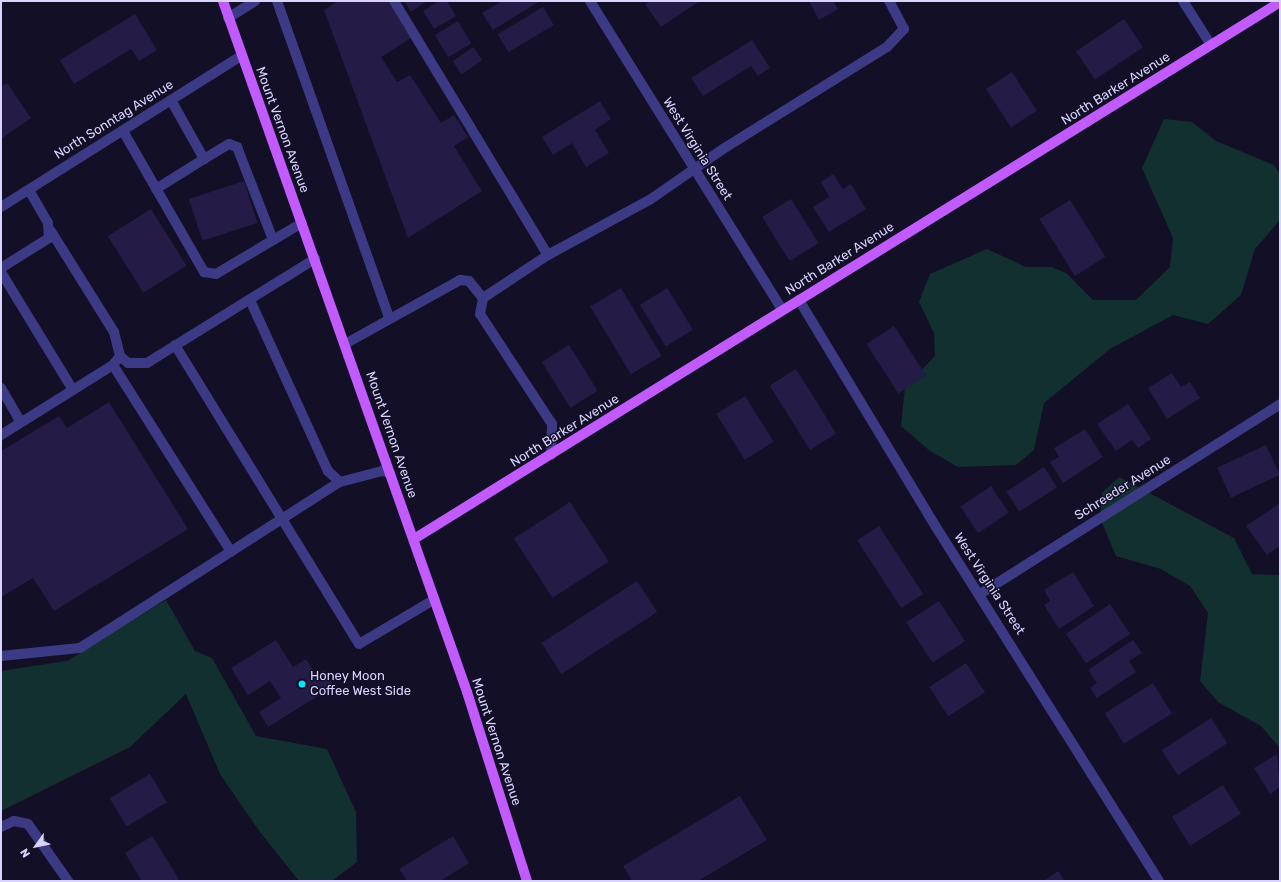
<!DOCTYPE html>
<style>
body{margin:0}
#map{position:relative;width:1281px;height:882px;overflow:hidden;background:#130f26;font-family:Rubik,sans-serif}
div>[style]{position:absolute}
[style*='--x']{left:calc(var(--x)*1px);top:calc(var(--y)*1px);width:calc(var(--w)*1px);rotate:calc(var(--a)*1deg)}
.green>*{inset:0;background:#12302f}
.building>*{inset:0;background:#241b47;transform-origin:0 0}
.minor>*{height:10px;margin:-5px;padding:0 5px;transform-origin:5px;border-radius:5px;background:#3d3a85}
.major>*{height:10px;margin:-5px;padding:0 5px;transform-origin:5px;border-radius:5px;background:#c25bff}
.dots>*{width:11px;height:11px;translate:-50% -50%;box-sizing:border-box;border:2px solid #130f26;border-radius:50%}
span{translate:-50% -50%;white-space:nowrap;text-align:center;line-height:1.15;-webkit-text-stroke:3px #130f26;paint-order:stroke}
.street-label{font-size:13px;color:#d9d4ff}
.poi-label{font-size:13px;color:#d9d4ff}
.left{translate:0 -50%;text-align:left}
.frame{position:absolute;inset:0;border:2px solid #d9d4ff;pointer-events:none}
.north{position:absolute;left:16px;top:826px;width:40px;height:40px;-webkit-text-stroke:3px #130f26;paint-order:stroke;rotate:237deg;font-size:11px;font-weight:700;line-height:16px;text-align:center;color:#d9d4ff}
.north::after{content:'';display:block;margin:auto;width:14px;height:18px;background:#d9d4ff;clip-path:polygon(50% 0,100% 100%,50% 72%,0 100%)}
</style>
<div id="map">
<div class="green">
<div style="clip-path:polygon(1164px 119px,1192px 122px,1216px 141px,1274px 165px,1280px 174px,1280px 220px,1255px 249px,1241px 295px,1208px 324px,1173px 315px,1110px 349px,1044px 403px,1034px 450px,1016px 465px,958px 467px,930px 451px,901px 426px,905px 387px,935px 356px,934px 333px,919px 302px,930px 274px,987px 249px,1026px 267px,1051px 267px,1066px 273px,1093px 300px,1136px 300px,1170px 267px,1173px 238px,1142px 168px)"></div>
<div style="clip-path:polygon(1119px 477px,1234px 538px,1252px 574px,1280px 575px,1280px 748px,1261px 726px,1218px 702px,1200px 681px,1208px 613px,1190px 586px,1161px 569px,1116px 556px,1100px 518px,1102px 493px)"></div>
<div style="clip-path:polygon(166px 600px,195px 651px,212px 658px,256px 736px,327px 749px,356px 812px,357px 862px,332px 881px,299px 881px,260px 832px,220px 774px,186px 694px,130px 747px,1px 811px,1px 671px,67px 661px)"></div>
</div>
<div class="building">
<div style="clip-path:polygon(338px 1px,388px 1px,411px 38px,381px 57px,397px 82px,410px 75px,441px 123px,454px 115px,468px 137px,454px 146px,482px 191px,408px 238px,324px 10px)"></div>
<div style="clip-path:polygon(404px 1px,427px 1px,411px 12px)"></div>
<div style="clip-path:polygon(439px 1px,447px 1px,456px 16px,434px 29px,423px 11px)"></div>
<div style="clip-path:polygon(502px 1px,540px 1px,493px 30px,482px 13px)"></div>
<div style="clip-path:polygon(650px 1px,700px 1px,661px 27px,645px 4px)"></div>
<div style="clip-path:polygon(809px 1px,833px 1px,838px 9px,819px 20px)"></div>
<div style="left:543px;top:7px;width:21px;height:53px;rotate:59deg"></div>
<div style="clip-path:polygon(135px 14px,157px 50px,139px 61px,131px 49px,74px 84px,60px 60px)"></div>
<div style="left:1124px;top:19px;width:34px;height:58px;rotate:56deg"></div>
<div style="left:458px;top:21px;width:26px;height:27px;rotate:59deg"></div>
<div style="clip-path:polygon(752px 40px,770px 68px,758px 76px,751px 66px,703px 96px,691px 78px)"></div>
<div style="left:473px;top:47px;width:16px;height:25px;rotate:55deg"></div>
<div style="left:1012px;top:72px;width:46px;height:31px;rotate:57deg"></div>
<div style="clip-path:polygon(7px 83px,31px 118px,1px 139px,1px 87px)"></div>
<div style="clip-path:polygon(600px 101px,611px 119px,595px 130px,609px 153px,586px 167px,572px 143px,553px 155px,542px 137px)"></div>
<div style="clip-path:polygon(833px 174px,843px 189px,851px 184px,866px 209px,829px 232px,813px 207px,829px 197px,821px 182px)"></div>
<div style="left:244px;top:181px;width:44px;height:58px;rotate:72deg"></div>
<div style="left:791px;top:199px;width:52px;height:34px;rotate:58deg"></div>
<div style="left:1070px;top:200px;width:67px;height:36px;rotate:58deg"></div>
<div style="left:151px;top:209px;width:67px;height:51px;rotate:58deg"></div>
<div style="left:621px;top:288px;width:79px;height:36px;rotate:59deg"></div>
<div style="left:667px;top:288px;width:49px;height:32px;rotate:58deg"></div>
<div style="left:894px;top:326px;width:59px;height:33px;rotate:57deg"></div>
<div style="left:569px;top:345px;width:54px;height:32px;rotate:58deg"></div>
<div style="left:796px;top:369px;width:76px;height:31px;rotate:58deg"></div>
<div style="clip-path:polygon(1172px 373px,1181px 387px,1190px 382px,1200px 398px,1167px 419px,1148px 388px)"></div>
<div style="left:745px;top:396px;width:54px;height:34px;rotate:58deg"></div>
<div style="clip-path:polygon(109px 402px,188px 529px,54px 611px,33px 578px,1px 597px,1px 451px,59px 416px,67px 428px)"></div>
<div style="clip-path:polygon(1128px 404px,1151px 439px,1138px 448px,1132px 440px,1116px 451px,1097px 424px)"></div>
<div style="clip-path:polygon(1085px 429px,1103px 457px,1063px 483px,1050px 462px,1059px 457px,1054px 448px)"></div>
<div style="left:1266px;top:445px;width:33px;height:54px;rotate:65deg"></div>
<div style="left:1044px;top:467px;width:24px;height:45px;rotate:57deg"></div>
<div style="left:991px;top:486px;width:32px;height:37px;rotate:56deg"></div>
<div style="left:570px;top:502px;width:71px;height:67px;rotate:57deg"></div>
<div style="clip-path:polygon(1280px 503px,1280px 546px,1267px 555px,1246px 526px)"></div>
<div style="left:879px;top:526px;width:81px;height:26px;rotate:57deg"></div>
<div style="clip-path:polygon(1073px 572px,1094px 606px,1059px 629px,1044px 605px,1050px 601px,1044px 590px)"></div>
<div style="left:637px;top:581px;width:37px;height:114px;rotate:57deg"></div>
<div style="left:939px;top:601px;width:48px;height:39px;rotate:57deg"></div>
<div style="left:1110px;top:604px;width:36px;height:53px;rotate:56deg"></div>
<div style="clip-path:polygon(276px 640px,293px 667px,306px 659px,316px 675px,324px 670px,334px 686px,268px 727px,259px 712px,281px 698px,270px 681px,248px 695px,231px 668px)"></div>
<div style="clip-path:polygon(1133px 640px,1142px 653px,1129px 661px,1136px 672px,1097px 698px,1090px 688px,1097px 683px,1088px 670px)"></div>
<div style="left:966px;top:663px;width:35px;height:44px;rotate:57deg"></div>
<div style="left:1153px;top:683px;width:36px;height:57px;rotate:58deg"></div>
<div style="left:1211px;top:718px;width:30px;height:59px;rotate:57deg"></div>
<div style="clip-path:polygon(1277px 754px,1280px 787px,1270px 794px,1254px 768px)"></div>
<div style="left:150px;top:774px;width:33px;height:47px;rotate:59deg"></div>
<div style="left:1223px;top:785px;width:34px;height:60px;rotate:58deg"></div>
<div style="clip-path:polygon(740px 796px,767px 840px,698px 881px,632px 881px,623px 866px)"></div>
<div style="clip-path:polygon(152px 836px,179px 879px,175px 881px,142px 881px,125px 853px)"></div>
<div style="clip-path:polygon(453px 836px,469px 863px,440px 881px,407px 881px,399px 869px)"></div>
<div style="clip-path:polygon(1058px 871px,1065px 881px,1044px 881px)"></div>
</div>
<div class="minor">
<div style="--x:277;--y:1;--w:335;--a:70.5"></div>
<div style="--x:394;--y:1;--w:297;--a:58.8"></div>
<div style="--x:590;--y:1;--w:363;--a:58.1"></div>
<div style="--x:1183;--y:1;--w:52;--a:57.5"></div>
<div style="--x:228;--y:18;--w:32;--a:-32"></div>
<div style="--x:171;--y:100;--w:68;--a:60.8"></div>
<div style="--x:204;--y:159;--w:29;--a:-31"></div>
<div style="--x:229;--y:144;--w:9;--a:21"></div>
<div style="--x:237;--y:147;--w:100;--a:68.8"></div>
<div style="--x:123;--y:131;--w:163;--a:60.1"></div>
<div style="--x:204;--y:272;--w:12;--a:9"></div>
<div style="--x:216;--y:274;--w:100;--a:-30.7"></div>
<div style="--x:156;--y:189;--w:57;--a:-32"></div>
<div style="--x:1;--y:207;--w:284;--a:-32.2"></div>
<div style="--x:1;--y:268;--w:57;--a:-32"></div>
<div style="--x:49;--y:238;--w:15;--a:-94"></div>
<div style="--x:48;--y:223;--w:38;--a:-120"></div>
<div style="--x:1;--y:272;--w:138;--a:58.6"></div>
<div style="--x:250;--y:300;--w:188;--a:65.5"></div>
<div style="--x:328;--y:471;--w:16;--a:43"></div>
<div style="--x:799;--y:300;--w:265;--a:58.9"></div>
<div style="--x:936;--y:527;--w:418;--a:57.8"></div>
<div style="--x:345;--y:344;--w:132;--a:-29.1"></div>
<div style="--x:460;--y:280;--w:9;--a:6"></div>
<div style="--x:469;--y:281;--w:22;--a:51"></div>
<div style="--x:175;--y:345;--w:351;--a:58.4"></div>
<div style="--x:359;--y:644;--w:88;--a:-30.6"></div>
<div style="--x:120;--y:356;--w:11;--a:41"></div>
<div style="--x:128;--y:363;--w:19;--a:0"></div>
<div style="--x:147;--y:363;--w:198;--a:-31.8"></div>
<div style="--x:113;--y:365;--w:221;--a:57.7"></div>
<div style="--x:1;--y:388;--w:39;--a:60"></div>
<div style="--x:1;--y:435;--w:132;--a:-32"></div>
<div style="--x:113;--y:365;--w:11;--a:-52"></div>
<div style="--x:120;--y:356;--w:25;--a:-104"></div>
<div style="--x:114;--y:332;--w:119;--a:-122"></div>
<div style="--x:551;--y:455;--w:31;--a:-88"></div>
<div style="--x:552;--y:424;--w:131;--a:-123.2"></div>
<div style="--x:480;--y:314;--w:16;--a:-79"></div>
<div style="--x:483;--y:298;--w:78;--a:-33.5"></div>
<div style="--x:548;--y:255;--w:117;--a:-28.5"></div>
<div style="--x:651;--y:199;--w:88;--a:-34.8"></div>
<div style="--x:723;--y:149;--w:193;--a:-31.9"></div>
<div style="--x:887;--y:47;--w:25;--a:-47"></div>
<div style="--x:904;--y:29;--w:32;--a:-118"></div>
<div style="--x:980;--y:594;--w:355;--a:-32.3"></div>
<div style="--x:1;--y:656;--w:79;--a:-5.8"></div>
<div style="--x:80;--y:648;--w:308;--a:-32.6"></div>
<div style="--x:340;--y:482;--w:43;--a:-14.7"></div>
<div style="--x:382;--y:471;--w:8;--a:14"></div>
<div style="--x:1;--y:827;--w:14;--a:-25"></div>
<div style="--x:14;--y:821;--w:14;--a:12"></div>
<div style="--x:28;--y:824;--w:70;--a:54.9"></div>
</div>
<div class="major">
<div style="--x:223;--y:1;--w:733;--a:70.55"></div>
<div style="--x:467;--y:692;--w:198;--a:72.4"></div>
<div style="--x:414;--y:539;--w:1019;--a:-31.8"></div>
</div>
<div class="dots">
<div style="left:302px;top:684px;background:#00e5ff"></div>
</div>
<div class="street-label">
<span style="left:1116px;top:89px;rotate:-32deg">North Barker Avenue</span>
<span style="left:114px;top:120px;rotate:-32deg">North Sonntag Avenue</span>
<span style="left:282px;top:130px;rotate:70deg">Mount Vernon Avenue</span>
<span style="left:697px;top:149px;rotate:58deg">West Virginia Street</span>
<span style="left:840px;top:259px;rotate:-32deg">North Barker Avenue</span>
<span style="left:565px;top:431px;rotate:-32deg">North Barker Avenue</span>
<span style="left:391px;top:435px;rotate:71deg">Mount Vernon Avenue</span>
<span style="left:1123px;top:488px;rotate:-32deg">Schreeder Avenue</span>
<span style="left:989px;top:584px;rotate:57deg">West Virginia Street</span>
<span style="left:496px;top:742px;rotate:72deg">Mount Vernon Avenue</span>
</div>
<div class="poi-label">
<span class="left" style="left:310px;top:684px">Honey Moon<br>Coffee West Side</span>
</div>
<div class="frame"></div>
<div class="north">N</div>
</div>
